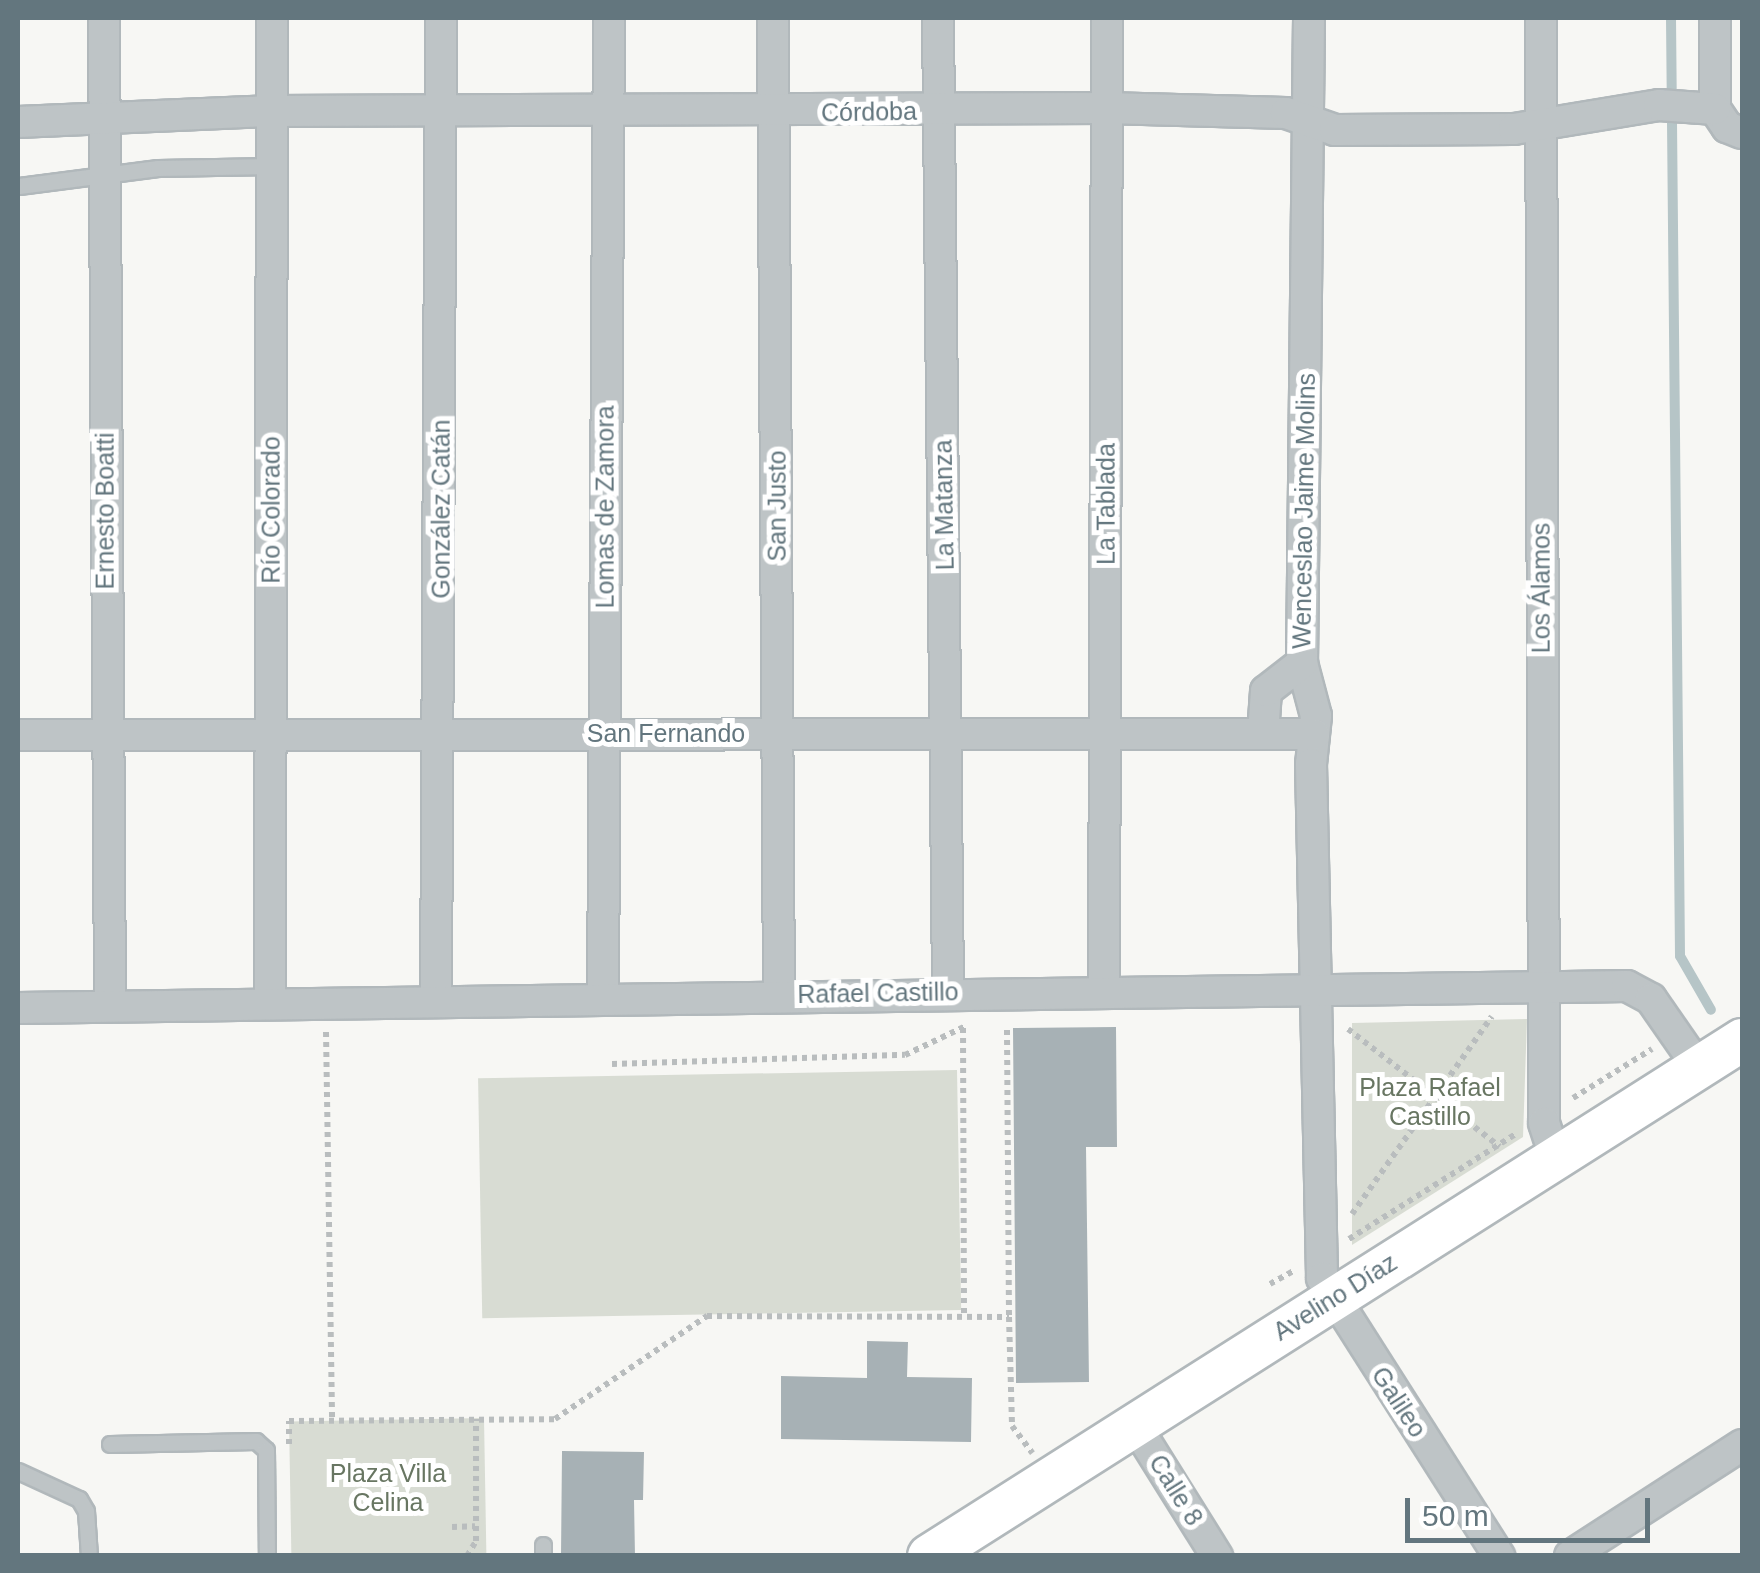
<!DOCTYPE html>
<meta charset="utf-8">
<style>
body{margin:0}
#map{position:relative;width:1760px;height:1573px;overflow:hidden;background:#f7f7f4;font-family:Arial,sans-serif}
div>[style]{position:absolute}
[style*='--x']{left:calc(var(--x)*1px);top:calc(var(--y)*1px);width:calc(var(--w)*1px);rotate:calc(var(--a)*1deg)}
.green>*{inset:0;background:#d8dcd3;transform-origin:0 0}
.stream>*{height:10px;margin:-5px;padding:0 5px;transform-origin:5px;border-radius:5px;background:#b6c5c7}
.building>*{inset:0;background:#a7b1b5}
.path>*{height:6px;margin-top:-3px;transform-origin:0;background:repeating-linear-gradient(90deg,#b9bdbe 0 5px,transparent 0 10px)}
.roads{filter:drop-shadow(2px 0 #b1b8bb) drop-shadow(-2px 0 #b1b8bb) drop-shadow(0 2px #b1b8bb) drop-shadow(0 -2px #b1b8bb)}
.lane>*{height:15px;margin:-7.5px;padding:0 7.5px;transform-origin:7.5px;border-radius:7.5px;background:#bec4c6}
.street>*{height:30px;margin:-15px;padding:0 15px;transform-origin:15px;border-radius:15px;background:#bec4c6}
.secondary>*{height:42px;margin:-21px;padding:0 21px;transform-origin:21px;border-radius:21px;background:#fff}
span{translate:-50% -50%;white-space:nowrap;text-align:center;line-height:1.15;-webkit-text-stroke:10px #fff;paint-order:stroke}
.street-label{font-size:25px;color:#63767e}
.park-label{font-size:25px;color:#687662}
.frame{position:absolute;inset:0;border:20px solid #63767e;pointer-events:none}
.scale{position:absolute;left:1405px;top:1498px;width:245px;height:45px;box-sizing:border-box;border:5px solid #63767e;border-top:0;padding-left:12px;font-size:30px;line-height:35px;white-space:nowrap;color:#63767e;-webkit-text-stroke:8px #fff;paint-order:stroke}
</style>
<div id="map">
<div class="green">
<div style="clip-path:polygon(1527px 1019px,1523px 1137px,1352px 1245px,1352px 1023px)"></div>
<div style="left:957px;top:1070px;width:240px;height:479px;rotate:89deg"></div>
<div style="left:484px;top:1418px;width:137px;height:195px;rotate:89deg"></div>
</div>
<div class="stream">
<div style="--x:1671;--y:18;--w:938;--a:89.45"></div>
<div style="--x:1680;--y:956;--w:62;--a:60.1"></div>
</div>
<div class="building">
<div style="clip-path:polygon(1116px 1027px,1117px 1147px,1086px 1147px,1089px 1382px,1016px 1383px,1013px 1028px)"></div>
<div style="clip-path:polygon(867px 1341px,908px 1342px,907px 1377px,972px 1378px,971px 1442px,781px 1439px,781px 1376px,867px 1378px)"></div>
<div style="clip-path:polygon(562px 1451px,644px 1452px,643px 1500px,634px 1500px,635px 1556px,561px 1556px)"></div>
</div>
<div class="path">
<div style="--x:963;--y:1028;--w:289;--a:89.8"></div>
<div style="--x:1348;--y:1029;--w:192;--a:37.8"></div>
<div style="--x:1007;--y:1030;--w:287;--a:89.6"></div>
<div style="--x:326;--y:1032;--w:388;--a:89.1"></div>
<div style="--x:612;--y:1064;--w:293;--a:-1.8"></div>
<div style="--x:905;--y:1055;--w:68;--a:-25.4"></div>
<div style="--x:1573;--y:1098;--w:93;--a:-31.8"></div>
<div style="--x:1352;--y:1214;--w:242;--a:-54.7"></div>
<div style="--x:1349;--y:1239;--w:197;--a:-32.2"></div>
<div style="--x:1270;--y:1284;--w:29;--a:-29"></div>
<div style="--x:289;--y:1444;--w:23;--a:-90"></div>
<div style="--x:289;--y:1421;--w:266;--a:-0.4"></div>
<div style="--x:555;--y:1419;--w:184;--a:-34.1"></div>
<div style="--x:707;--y:1316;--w:302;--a:0.2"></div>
<div style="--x:1009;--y:1317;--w:109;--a:88.4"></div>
<div style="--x:1012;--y:1426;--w:34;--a:53"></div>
<div style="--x:452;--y:1527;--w:23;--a:-2"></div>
<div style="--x:467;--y:1556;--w:17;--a:-59"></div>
<div style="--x:476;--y:1541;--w:122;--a:-90"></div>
</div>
<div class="roads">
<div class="lane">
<div style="--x:19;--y:186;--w:140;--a:-7.4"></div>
<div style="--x:158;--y:168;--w:115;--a:-1"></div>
<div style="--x:110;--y:1444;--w:146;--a:-1.2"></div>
<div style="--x:256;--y:1441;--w:13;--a:42"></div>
<div style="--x:266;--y:1450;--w:106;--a:89.5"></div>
<div style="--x:18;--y:1471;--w:67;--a:24.7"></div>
<div style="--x:79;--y:1499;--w:14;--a:60"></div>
<div style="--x:86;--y:1511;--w:45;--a:86.2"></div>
<div style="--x:543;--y:1556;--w:11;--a:-90"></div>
</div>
<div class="street">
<div style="--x:104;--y:18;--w:987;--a:89.65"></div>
<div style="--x:773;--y:18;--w:976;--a:89.65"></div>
<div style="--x:938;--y:18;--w:974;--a:89.41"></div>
<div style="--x:1309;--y:18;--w:645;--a:90.62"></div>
<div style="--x:1302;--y:663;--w:55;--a:75.2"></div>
<div style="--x:1316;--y:716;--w:48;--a:95.9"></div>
<div style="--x:1311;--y:764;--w:514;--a:88.77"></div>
<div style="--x:1322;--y:1278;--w:330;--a:57.5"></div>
<div style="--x:1541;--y:18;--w:1105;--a:89.84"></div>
<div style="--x:1544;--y:1123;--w:35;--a:72"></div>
<div style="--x:1715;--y:18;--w:91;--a:90"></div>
<div style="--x:1715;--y:109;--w:22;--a:56"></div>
<div style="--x:1727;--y:127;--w:16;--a:22"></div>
<div style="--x:18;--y:122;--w:255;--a:-2.5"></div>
<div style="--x:273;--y:111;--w:834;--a:-0.21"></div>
<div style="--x:1107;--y:108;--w:179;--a:1.6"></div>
<div style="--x:1286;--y:113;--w:52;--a:19.1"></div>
<div style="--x:1335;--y:130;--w:179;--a:-0.3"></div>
<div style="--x:1514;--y:129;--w:147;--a:-9.4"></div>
<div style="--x:1659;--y:105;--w:56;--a:4.1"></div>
<div style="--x:1263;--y:734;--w:43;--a:-86"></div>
<div style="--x:1266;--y:691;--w:46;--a:-37.9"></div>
<div style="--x:18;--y:735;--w:1296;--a:-0.04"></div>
<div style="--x:1104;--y:991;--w:973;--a:-89.82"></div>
<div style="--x:603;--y:997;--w:979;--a:-89.65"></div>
<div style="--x:436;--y:1001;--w:983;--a:-89.71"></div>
<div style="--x:270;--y:1003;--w:985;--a:-89.88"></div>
<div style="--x:18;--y:1008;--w:1609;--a:-0.78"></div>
<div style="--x:1627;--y:986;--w:27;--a:28"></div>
<div style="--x:1651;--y:999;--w:84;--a:55.2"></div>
<div style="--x:1135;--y:1425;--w:155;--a:58"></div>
<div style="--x:1570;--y:1556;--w:205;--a:-32.8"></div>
</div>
<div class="secondary">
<div style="--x:929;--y:1556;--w:963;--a:-32.4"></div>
</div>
</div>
<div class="street-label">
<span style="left:869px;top:112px;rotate:-1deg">Córdoba</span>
<span style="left:1106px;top:504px;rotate:-90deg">La Tablada</span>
<span style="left:944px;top:505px;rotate:-91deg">La Matanza</span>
<span style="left:777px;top:506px;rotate:-90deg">San Justo</span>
<span style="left:605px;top:507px;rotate:-90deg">Lomas de Zamora</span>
<span style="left:441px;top:509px;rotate:-90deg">González Catán</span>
<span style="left:271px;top:510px;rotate:-90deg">Río Colorado</span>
<span style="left:105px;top:511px;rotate:-90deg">Ernesto Boatti</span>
<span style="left:1304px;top:511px;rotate:-89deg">Wenceslao Jaime Molins</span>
<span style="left:1541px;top:588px;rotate:-90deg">Los Álamos</span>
<span style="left:666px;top:733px">San Fernando</span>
<span style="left:878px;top:993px;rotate:-1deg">Rafael Castillo</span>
<span style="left:1335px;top:1297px;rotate:-32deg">Avelino Díaz</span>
<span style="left:1399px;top:1402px;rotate:57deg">Galileo</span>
<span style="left:1176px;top:1490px;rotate:58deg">Calle 8</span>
</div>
<div class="park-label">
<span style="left:1430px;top:1102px">Plaza Rafael<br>Castillo</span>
<span style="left:388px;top:1488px">Plaza Villa<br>Celina</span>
</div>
<div class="frame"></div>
<div class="scale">50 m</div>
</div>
